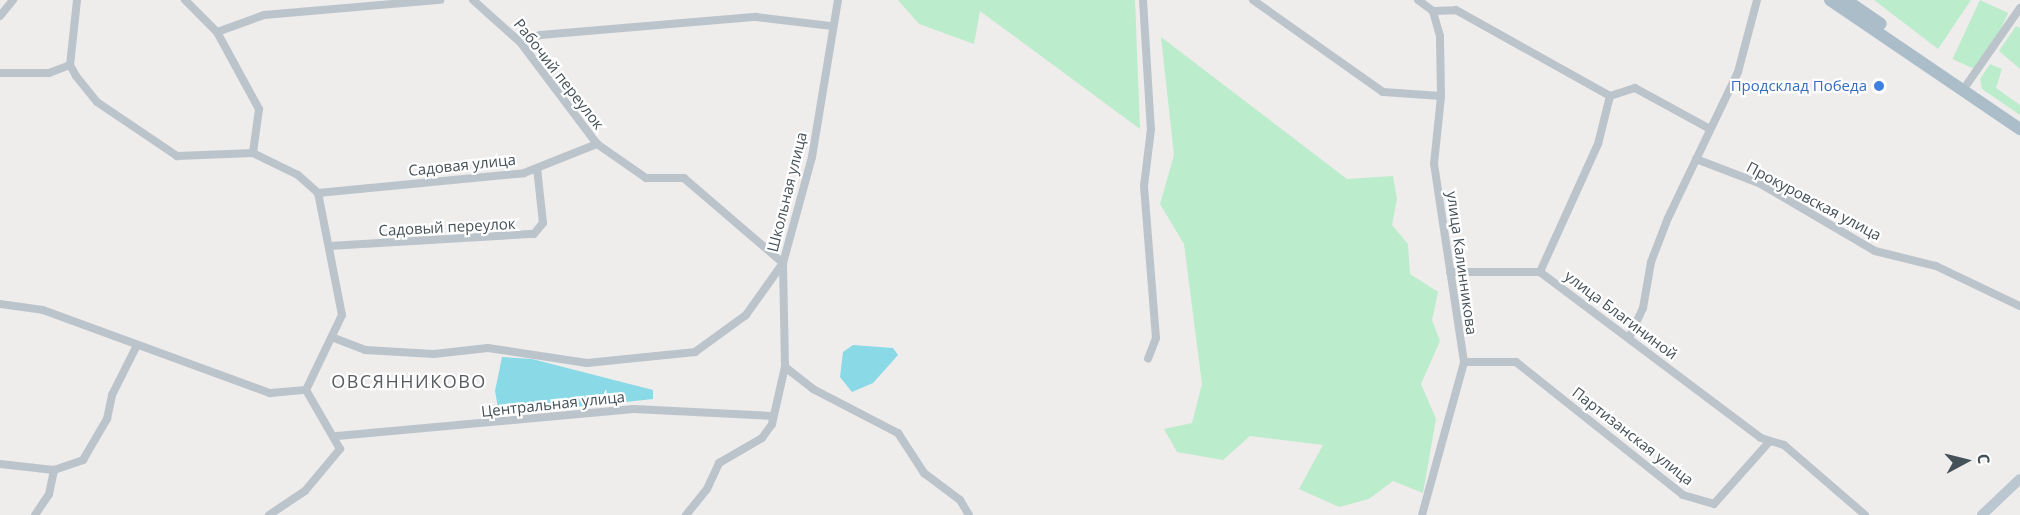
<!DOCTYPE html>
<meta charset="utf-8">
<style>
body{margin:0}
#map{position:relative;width:2020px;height:515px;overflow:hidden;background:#efecec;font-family:"Open Sans",sans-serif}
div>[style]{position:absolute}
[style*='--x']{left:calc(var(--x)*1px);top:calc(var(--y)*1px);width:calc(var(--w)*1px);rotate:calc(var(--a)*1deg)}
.green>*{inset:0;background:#bbeccb;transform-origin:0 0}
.water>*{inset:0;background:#89d9e7}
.street>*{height:8px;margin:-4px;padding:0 4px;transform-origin:4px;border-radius:4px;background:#bbc4cb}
.secondary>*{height:10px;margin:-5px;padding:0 5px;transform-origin:5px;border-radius:5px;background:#bac6d0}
.primary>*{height:12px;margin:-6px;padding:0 6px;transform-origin:6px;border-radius:6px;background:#acbdca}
.dots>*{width:16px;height:16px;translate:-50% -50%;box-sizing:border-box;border:3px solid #fff;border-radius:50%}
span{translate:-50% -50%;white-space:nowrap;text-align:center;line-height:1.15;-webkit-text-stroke:4.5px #fff;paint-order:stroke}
.street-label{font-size:15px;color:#455158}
.shop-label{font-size:15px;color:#366cbe}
.right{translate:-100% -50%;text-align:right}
.quarter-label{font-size:18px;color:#595d61;letter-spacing:1.5px}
.north{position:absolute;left:1936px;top:431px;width:60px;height:60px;-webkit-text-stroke:4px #fff;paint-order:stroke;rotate:83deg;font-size:16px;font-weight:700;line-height:24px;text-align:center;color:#455158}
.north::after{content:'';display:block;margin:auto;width:21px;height:27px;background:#455158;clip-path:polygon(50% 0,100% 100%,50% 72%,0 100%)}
</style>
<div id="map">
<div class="green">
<div style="clip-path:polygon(898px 0,1135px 0,1140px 129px,980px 11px,974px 44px,919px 24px)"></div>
<div style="clip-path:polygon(1874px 0,1971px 0,1938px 49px)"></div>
<div style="left:1980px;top:0;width:31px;height:65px;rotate:25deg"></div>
<div style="clip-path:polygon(2016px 26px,2020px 28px,2020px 69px,1999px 51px)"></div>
<div style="clip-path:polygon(1161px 37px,1347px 179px,1393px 176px,1397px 199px,1392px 225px,1408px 244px,1410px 274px,1438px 292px,1432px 320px,1440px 341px,1421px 384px,1436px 419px,1423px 493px,1393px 481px,1369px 499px,1339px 507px,1299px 489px,1323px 445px,1250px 436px,1223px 460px,1177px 452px,1164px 429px,1192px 423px,1202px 384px,1184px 244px,1160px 204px,1174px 155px)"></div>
<div style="clip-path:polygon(1990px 64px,2002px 69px,1996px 88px,2020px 105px,2020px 115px,1982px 89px,1980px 79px)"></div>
</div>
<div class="water">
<div style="clip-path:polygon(853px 345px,893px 348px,898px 355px,873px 383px,852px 392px,840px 377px,843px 352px)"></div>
<div style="clip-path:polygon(502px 357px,532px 359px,653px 390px,653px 399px,505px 415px,499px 413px,495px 391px)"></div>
</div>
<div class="street">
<div style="--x:77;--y:0;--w:65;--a:96.1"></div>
<div style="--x:70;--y:65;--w:13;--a:61"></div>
<div style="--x:76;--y:76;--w:33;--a:51"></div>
<div style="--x:97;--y:102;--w:97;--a:34"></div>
<div style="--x:177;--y:156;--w:76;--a:-2.3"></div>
<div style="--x:253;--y:153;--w:50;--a:26.1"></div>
<div style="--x:298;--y:175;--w:27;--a:42"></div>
<div style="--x:318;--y:193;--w:207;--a:-5.5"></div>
<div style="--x:524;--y:173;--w:79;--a:-21.7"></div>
<div style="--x:185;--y:0;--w:45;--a:45"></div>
<div style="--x:217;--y:32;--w:88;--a:61.4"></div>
<div style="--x:259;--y:109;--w:44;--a:97.8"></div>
<div style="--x:1143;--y:0;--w:129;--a:86.5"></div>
<div style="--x:1151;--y:129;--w:57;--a:97"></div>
<div style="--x:1144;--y:186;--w:152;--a:85.5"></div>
<div style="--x:1156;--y:338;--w:22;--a:111"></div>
<div style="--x:1253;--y:0;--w:159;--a:35.3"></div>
<div style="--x:1383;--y:92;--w:58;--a:3.9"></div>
<div style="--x:1418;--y:0;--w:19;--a:36"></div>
<div style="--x:1433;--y:11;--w:23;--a:-2"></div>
<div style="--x:1456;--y:10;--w:176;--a:29.2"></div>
<div style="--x:1610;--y:96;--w:49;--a:104"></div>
<div style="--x:1598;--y:144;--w:141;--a:114.4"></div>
<div style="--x:1540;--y:272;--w:276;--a:36.9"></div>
<div style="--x:1761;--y:438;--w:24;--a:17"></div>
<div style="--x:1784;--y:445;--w:107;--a:40.8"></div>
<div style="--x:0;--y:16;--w:21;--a:-51"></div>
<div style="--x:217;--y:32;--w:50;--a:-19.9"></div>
<div style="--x:264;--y:15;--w:177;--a:-4.9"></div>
<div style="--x:520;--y:42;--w:21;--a:-19"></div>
<div style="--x:540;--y:35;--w:217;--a:-4.8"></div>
<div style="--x:756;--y:17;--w:77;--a:6.8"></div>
<div style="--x:0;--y:73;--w:49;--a:0"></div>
<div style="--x:49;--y:73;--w:22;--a:-21"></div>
<div style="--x:1963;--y:90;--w:100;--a:-55.2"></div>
<div style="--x:1610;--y:96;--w:26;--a:-18"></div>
<div style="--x:1635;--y:88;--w:85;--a:28.7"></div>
<div style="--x:1696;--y:159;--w:67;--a:20.9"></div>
<div style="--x:1759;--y:183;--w:134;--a:30.4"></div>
<div style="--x:1875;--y:251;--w:63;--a:13.8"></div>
<div style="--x:1936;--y:266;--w:93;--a:25.5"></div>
<div style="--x:329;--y:246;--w:205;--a:-3.4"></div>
<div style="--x:534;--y:234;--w:14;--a:-51"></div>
<div style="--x:543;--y:223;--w:55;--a:-96.2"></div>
<div style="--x:1450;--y:272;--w:90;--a:0"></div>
<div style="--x:0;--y:304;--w:43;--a:7.9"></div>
<div style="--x:43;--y:310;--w:242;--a:20.1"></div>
<div style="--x:270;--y:393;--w:36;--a:-5"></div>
<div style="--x:334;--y:338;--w:33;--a:21"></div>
<div style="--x:365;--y:350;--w:69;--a:3.3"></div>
<div style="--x:434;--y:354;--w:54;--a:-6.3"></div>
<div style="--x:488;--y:348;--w:100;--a:8.6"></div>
<div style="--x:587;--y:363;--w:109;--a:-5.8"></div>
<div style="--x:695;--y:352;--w:63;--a:-36"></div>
<div style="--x:746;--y:315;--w:64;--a:-54.6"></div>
<div style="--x:783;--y:263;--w:130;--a:-139.4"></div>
<div style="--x:684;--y:178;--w:38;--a:180"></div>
<div style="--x:646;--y:178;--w:60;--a:-145.2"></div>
<div style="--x:597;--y:144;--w:128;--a:-127"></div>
<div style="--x:520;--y:42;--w:63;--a:-138.2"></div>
<div style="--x:1629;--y:338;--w:33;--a:-65"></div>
<div style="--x:1643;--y:308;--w:47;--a:-80.1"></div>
<div style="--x:1651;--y:262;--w:47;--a:-68.9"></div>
<div style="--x:1668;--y:218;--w:162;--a:-64.4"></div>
<div style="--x:1738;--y:72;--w:74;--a:-75.2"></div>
<div style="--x:1464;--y:362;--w:52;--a:0"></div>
<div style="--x:1516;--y:362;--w:213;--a:38.5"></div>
<div style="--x:1683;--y:495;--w:32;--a:16"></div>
<div style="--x:1714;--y:504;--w:84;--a:-48.4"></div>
<div style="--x:785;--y:367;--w:36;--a:38"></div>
<div style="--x:813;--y:389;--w:96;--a:27.4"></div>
<div style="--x:898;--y:433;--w:48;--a:57"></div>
<div style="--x:924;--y:473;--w:45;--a:36.9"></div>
<div style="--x:960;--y:500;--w:17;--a:59"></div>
<div style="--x:337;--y:436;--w:298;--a:-5.2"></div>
<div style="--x:634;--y:409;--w:139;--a:2.9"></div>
<div style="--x:0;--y:464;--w:54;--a:6.3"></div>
<div style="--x:54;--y:470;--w:31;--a:-19"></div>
<div style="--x:83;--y:460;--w:48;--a:-59.7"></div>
<div style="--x:107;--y:419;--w:25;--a:-78"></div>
<div style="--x:112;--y:395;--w:56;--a:-63.4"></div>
<div style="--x:35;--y:515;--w:25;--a:-56"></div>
<div style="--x:49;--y:494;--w:25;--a:-78"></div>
<div style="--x:269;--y:515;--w:43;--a:-33.7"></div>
<div style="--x:305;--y:491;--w:55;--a:-50.2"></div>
<div style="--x:340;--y:449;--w:68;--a:-120"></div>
<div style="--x:306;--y:390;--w:83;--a:-64.4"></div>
<div style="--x:342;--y:315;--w:124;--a:-101.1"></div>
<div style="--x:686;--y:515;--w:33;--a:-51"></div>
<div style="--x:707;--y:489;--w:29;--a:-65"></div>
<div style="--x:719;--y:463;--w:50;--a:-30.2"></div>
<div style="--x:762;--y:438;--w:17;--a:-54"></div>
<div style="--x:772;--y:424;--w:58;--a:-77.2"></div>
<div style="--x:785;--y:367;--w:104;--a:-91.1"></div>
<div style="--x:783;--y:263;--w:110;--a:-74.7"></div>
<div style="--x:812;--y:157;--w:159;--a:-80.6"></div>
<div style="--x:1422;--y:515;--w:159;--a:-74.6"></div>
<div style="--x:1464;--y:362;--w:200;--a:-98.6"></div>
<div style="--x:1434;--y:164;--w:68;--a:-84.1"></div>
<div style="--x:1441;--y:96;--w:60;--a:-91"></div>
<div style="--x:1440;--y:36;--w:26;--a:-106"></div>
</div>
<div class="secondary">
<div style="--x:1982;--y:515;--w:52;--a:-43.5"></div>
</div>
<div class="primary">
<div style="--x:1830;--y:0;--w:230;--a:34.2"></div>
<div style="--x:1846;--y:0;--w:42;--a:34.4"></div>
</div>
<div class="dots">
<div style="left:1879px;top:86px;background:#3f7fe0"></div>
</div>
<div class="street-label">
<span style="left:559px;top:74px;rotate:52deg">Рабочий переулок</span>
<span style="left:462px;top:165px;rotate:-6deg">Садовая улица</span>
<span style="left:787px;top:192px;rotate:-76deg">Школьная улица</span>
<span style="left:1814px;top:201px;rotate:28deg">Прокуровская улица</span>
<span style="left:447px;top:227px;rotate:-3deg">Садовый переулок</span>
<span style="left:1462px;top:263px;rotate:82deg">улица Калинникова</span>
<span style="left:1621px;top:315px;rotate:37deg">улица Благининой</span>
<span style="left:553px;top:404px;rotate:-6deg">Центральная улица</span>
<span style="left:1633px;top:436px;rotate:38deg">Партизанская улица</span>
</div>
<div class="shop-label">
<span class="right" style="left:1867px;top:86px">Продсклад Победа</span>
</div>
<div class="quarter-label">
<span style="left:409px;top:381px">ОВСЯННИКОВО</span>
</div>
<div class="north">С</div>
</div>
